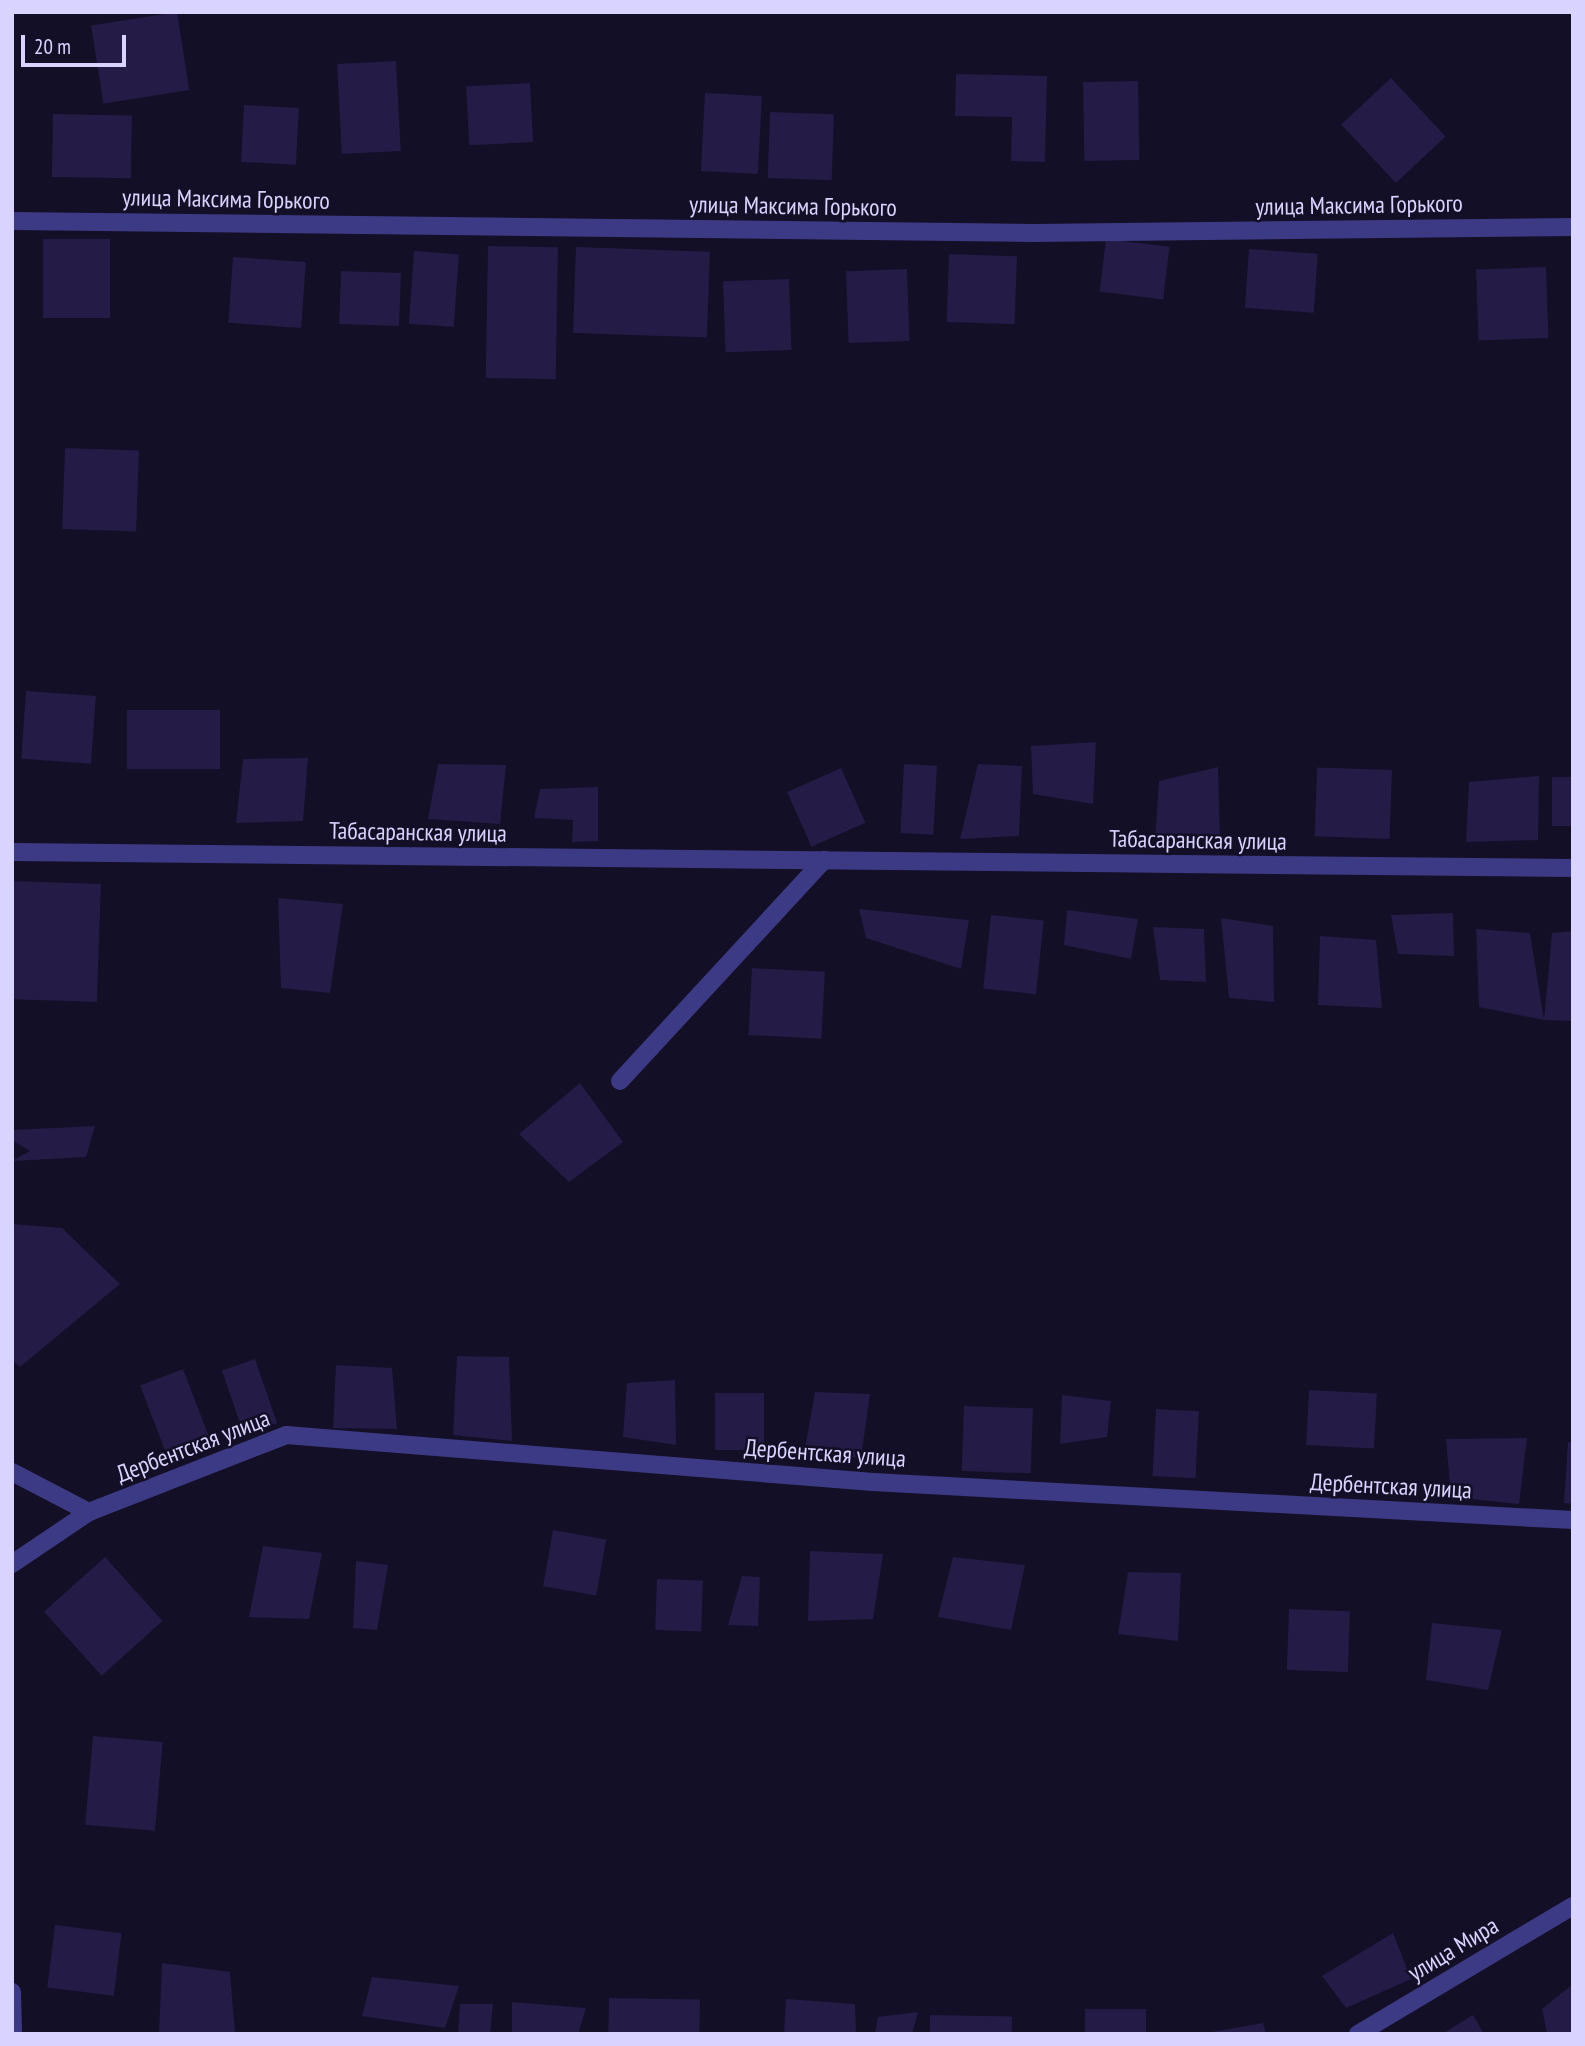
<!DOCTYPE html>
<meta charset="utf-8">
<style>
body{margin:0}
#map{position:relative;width:1585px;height:2046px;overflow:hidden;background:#130f26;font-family:"PT Sans Narrow",sans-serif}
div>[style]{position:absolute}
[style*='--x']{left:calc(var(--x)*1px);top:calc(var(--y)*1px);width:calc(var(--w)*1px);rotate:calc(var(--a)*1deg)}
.building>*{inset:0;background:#241b47;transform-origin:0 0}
.minor>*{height:18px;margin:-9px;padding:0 9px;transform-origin:9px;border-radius:9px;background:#3d3a85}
span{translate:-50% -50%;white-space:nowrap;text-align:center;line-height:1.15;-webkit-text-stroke:5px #130f26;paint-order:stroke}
.street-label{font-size:24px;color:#d9d4ff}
.frame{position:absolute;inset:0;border:14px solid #d9d4ff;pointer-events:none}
.scale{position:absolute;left:21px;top:35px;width:105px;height:32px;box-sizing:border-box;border:4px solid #d9d4ff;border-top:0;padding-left:9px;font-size:21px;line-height:24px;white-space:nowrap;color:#d9d4ff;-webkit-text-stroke:5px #130f26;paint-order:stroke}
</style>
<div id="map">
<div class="building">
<div style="left:177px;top:12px;width:79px;height:87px;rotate:81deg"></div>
<div style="left:396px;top:61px;width:90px;height:59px;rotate:87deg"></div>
<div style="clip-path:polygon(956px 74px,1047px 76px,1045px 162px,1011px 161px,1012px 117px,955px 116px)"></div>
<div style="left:1391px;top:78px;width:80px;height:68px;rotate:47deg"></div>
<div style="left:1138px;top:81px;width:79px;height:55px;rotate:89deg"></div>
<div style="left:530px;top:83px;width:59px;height:64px;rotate:87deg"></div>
<div style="left:705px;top:93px;width:57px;height:78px;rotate:3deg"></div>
<div style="left:244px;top:105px;width:55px;height:57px;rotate:3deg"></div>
<div style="left:770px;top:112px;width:64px;height:66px;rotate:2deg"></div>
<div style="left:53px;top:114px;width:79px;height:63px;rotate:1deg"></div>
<div style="left:110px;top:239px;width:79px;height:67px;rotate:90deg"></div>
<div style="left:1106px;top:239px;width:64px;height:53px;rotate:7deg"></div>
<div style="left:488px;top:246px;width:70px;height:132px;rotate:1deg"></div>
<div style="left:576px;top:247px;width:134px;height:86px;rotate:2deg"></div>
<div style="left:1249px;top:249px;width:69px;height:59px;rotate:4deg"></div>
<div style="left:414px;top:251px;width:45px;height:73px;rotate:4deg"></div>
<div style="left:949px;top:254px;width:68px;height:68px;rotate:2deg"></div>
<div style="left:233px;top:257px;width:73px;height:66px;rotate:4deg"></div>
<div style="left:1546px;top:267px;width:71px;height:70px;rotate:88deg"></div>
<div style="left:907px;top:269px;width:72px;height:61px;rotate:88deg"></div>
<div style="left:341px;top:271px;width:60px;height:53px;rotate:2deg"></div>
<div style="left:789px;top:279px;width:71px;height:66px;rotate:88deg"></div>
<div style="left:65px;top:448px;width:74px;height:81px;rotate:2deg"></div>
<div style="left:26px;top:691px;width:70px;height:68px;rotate:4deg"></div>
<div style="left:220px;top:710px;width:59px;height:93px;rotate:90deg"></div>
<div style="clip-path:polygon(1096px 742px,1093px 804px,1033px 794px,1031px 746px)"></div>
<div style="clip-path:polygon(308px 758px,303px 821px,236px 823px,243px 759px)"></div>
<div style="clip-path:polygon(438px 764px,506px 765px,500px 824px,428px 819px)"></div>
<div style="left:904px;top:764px;width:33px;height:69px;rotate:3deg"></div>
<div style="clip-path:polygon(978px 764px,1022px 766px,1019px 836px,960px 839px)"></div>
<div style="clip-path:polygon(1218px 767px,1220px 839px,1155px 840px,1159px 781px)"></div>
<div style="left:841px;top:768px;width:60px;height:59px;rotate:66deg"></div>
<div style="left:1392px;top:770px;width:69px;height:75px;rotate:92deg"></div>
<div style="clip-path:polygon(1539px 776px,1538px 840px,1466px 842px,1469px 782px)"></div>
<div style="left:1573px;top:777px;width:49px;height:21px;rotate:90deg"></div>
<div style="clip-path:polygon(598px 787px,598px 841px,572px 842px,573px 820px,534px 818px,540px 789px)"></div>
<div style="left:12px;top:881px;width:89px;height:118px;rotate:2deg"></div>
<div style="clip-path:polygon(278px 898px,343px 904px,330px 993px,281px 988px)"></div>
<div style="clip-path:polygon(859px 909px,969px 920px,961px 969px,866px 938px)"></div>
<div style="clip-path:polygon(1067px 910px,1138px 919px,1131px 959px,1064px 945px)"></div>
<div style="clip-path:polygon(1453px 913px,1454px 956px,1398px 954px,1391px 915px)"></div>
<div style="left:991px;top:915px;width:53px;height:74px;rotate:6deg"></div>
<div style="clip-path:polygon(1221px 918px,1273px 926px,1274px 1002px,1229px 998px)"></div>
<div style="clip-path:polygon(1153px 927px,1204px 929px,1206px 982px,1160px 980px)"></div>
<div style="clip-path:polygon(1476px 929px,1530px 933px,1544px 1020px,1552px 933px,1573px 931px,1573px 1021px,1544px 1020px,1479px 1007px)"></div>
<div style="clip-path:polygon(1320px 936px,1376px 940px,1382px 1008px,1318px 1005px)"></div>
<div style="left:752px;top:968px;width:73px;height:67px;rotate:3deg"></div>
<div style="clip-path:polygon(580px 1083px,623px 1142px,569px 1182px,519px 1134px)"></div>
<div style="clip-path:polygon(95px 1126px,86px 1157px,12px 1161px,30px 1151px,12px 1140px,12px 1130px)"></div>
<div style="clip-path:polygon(12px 1224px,62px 1228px,120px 1284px,20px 1367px,12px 1360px)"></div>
<div style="clip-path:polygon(457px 1356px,509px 1357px,512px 1441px,453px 1435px)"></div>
<div style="left:255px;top:1359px;width:68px;height:35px;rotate:71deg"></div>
<div style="clip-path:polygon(336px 1365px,392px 1368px,397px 1429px,333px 1428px)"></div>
<div style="left:183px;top:1369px;width:75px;height:46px;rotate:69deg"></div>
<div style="clip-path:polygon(675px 1380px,676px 1445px,623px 1437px,627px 1383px)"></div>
<div style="left:1309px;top:1390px;width:68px;height:55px;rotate:3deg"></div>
<div style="clip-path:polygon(815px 1392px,870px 1394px,861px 1458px,804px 1454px)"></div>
<div style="left:715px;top:1393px;width:49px;height:57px"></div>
<div style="clip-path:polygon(1062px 1395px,1111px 1401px,1107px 1437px,1060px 1444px)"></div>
<div style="left:964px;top:1406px;width:69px;height:65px;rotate:2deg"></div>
<div style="left:1156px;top:1409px;width:43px;height:67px;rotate:3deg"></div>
<div style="clip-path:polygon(1527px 1438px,1519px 1504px,1451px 1497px,1446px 1439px)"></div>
<div style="clip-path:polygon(1568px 1442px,1573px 1442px,1573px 1504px,1564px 1503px)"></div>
<div style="left:553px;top:1530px;width:54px;height:57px;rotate:10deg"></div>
<div style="clip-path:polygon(263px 1546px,322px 1553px,309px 1619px,249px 1617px)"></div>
<div style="clip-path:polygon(810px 1551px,883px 1554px,873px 1619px,808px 1621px)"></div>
<div style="left:105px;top:1557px;width:86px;height:82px;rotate:48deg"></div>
<div style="clip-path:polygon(953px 1557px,1025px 1565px,1011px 1630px,938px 1617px)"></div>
<div style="clip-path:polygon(356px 1561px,388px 1565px,377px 1630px,353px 1628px)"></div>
<div style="clip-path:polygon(1128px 1572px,1181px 1573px,1178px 1641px,1118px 1634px)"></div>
<div style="clip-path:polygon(742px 1576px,760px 1577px,758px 1626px,728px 1625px)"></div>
<div style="left:657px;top:1579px;width:46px;height:51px;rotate:2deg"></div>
<div style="left:1289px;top:1609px;width:61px;height:61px;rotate:2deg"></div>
<div style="clip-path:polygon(1432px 1623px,1502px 1630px,1488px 1690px,1426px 1680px)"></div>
<div style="left:93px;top:1736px;width:70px;height:89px;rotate:5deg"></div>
<div style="left:55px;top:1925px;width:67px;height:63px;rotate:7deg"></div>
<div style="clip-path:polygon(1393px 1933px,1411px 1979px,1346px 2008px,1322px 1976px)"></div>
<div style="clip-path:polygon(162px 1963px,230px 1972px,235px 2033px,159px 2034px)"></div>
<div style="clip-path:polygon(372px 1977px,459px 1986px,445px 2028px,362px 2016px)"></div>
<div style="clip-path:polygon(1573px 1984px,1573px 2034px,1547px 2034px,1542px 2009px)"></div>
<div style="left:609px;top:1998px;width:91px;height:36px;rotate:1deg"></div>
<div style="clip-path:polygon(786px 1999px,855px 2004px,856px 2034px,784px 2034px)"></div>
<div style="clip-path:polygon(512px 2002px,586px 2008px,578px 2034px,512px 2034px)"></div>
<div style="clip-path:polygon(460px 2004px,493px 2004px,490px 2034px,458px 2034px)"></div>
<div style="left:1085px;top:2009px;width:61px;height:25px"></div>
<div style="clip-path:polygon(918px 2012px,912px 2034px,875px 2034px,878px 2017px)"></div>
<div style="left:930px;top:2015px;width:82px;height:19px;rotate:1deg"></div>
<div style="clip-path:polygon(1473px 2015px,1484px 2034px,1442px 2034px)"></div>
<div style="clip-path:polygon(1263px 2023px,1266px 2034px,1212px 2034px,1212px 2032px)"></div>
</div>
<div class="minor">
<div style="--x:12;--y:221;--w:1021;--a:0.67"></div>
<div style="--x:1033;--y:233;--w:540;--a:-0.64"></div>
<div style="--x:12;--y:852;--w:1561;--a:0.59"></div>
<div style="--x:620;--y:1081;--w:301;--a:-47.3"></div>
<div style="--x:12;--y:1472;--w:87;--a:27.5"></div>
<div style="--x:89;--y:1512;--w:93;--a:146"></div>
<div style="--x:89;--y:1512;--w:212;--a:-21.3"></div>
<div style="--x:286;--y:1435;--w:589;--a:4.58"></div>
<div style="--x:873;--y:1482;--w:701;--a:3.11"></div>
<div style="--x:12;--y:1992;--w:42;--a:88.6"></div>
<div style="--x:1358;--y:2034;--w:250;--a:-30.8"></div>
</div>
<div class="street-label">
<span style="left:226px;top:199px;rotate:1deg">улица Максима Горького</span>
<span style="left:1359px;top:205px;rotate:-1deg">улица Максима Горького</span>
<span style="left:793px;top:206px;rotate:1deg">улица Максима Горького</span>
<span style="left:418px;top:832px;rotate:1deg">Табасаранская улица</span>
<span style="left:1198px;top:840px;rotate:1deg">Табасаранская улица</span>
<span style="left:193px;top:1446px;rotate:-21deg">Дербентская улица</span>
<span style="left:825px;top:1453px;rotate:4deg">Дербентская улица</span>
<span style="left:1391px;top:1486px;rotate:3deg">Дербентская улица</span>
<span style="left:1453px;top:1949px;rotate:-31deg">улица Мира</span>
</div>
<div class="frame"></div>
<div class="scale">20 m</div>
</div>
